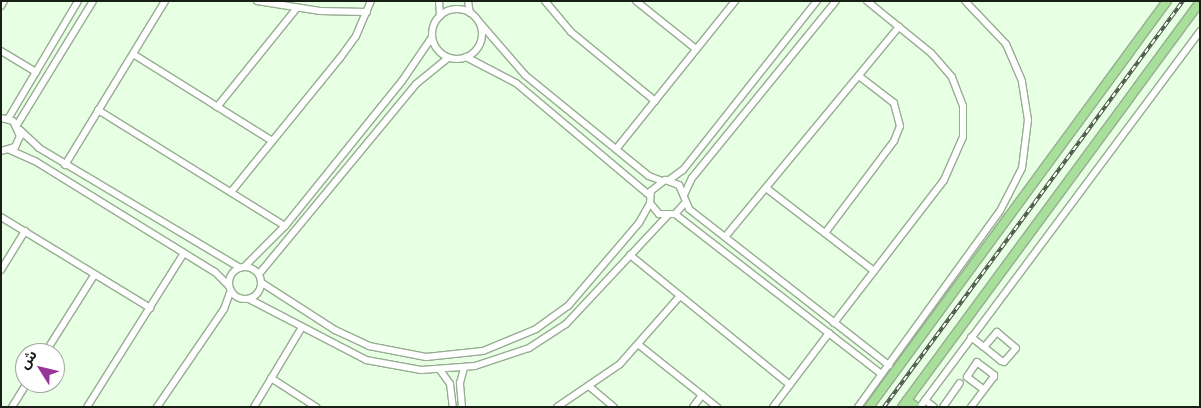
<!DOCTYPE html>
<meta charset="utf-8">
<style>
body{margin:0}
#map{position:relative;width:1201px;height:408px;overflow:hidden;background:#e7ffe2;font-family:"Fira Sans Condensed","Noto Sans Arabic",sans-serif}
div>[style]{position:absolute}
[style*='--x']{left:calc(var(--x)*1px);top:calc(var(--y)*1px);width:calc(var(--w)*1px);rotate:calc(var(--a)*1deg)}
.roads{filter:drop-shadow(1px 0 #97ad92) drop-shadow(-1px 0 #97ad92) drop-shadow(0 1px #97ad92) drop-shadow(0 -1px #97ad92)}
.minor>*{height:6px;margin:-3px;padding:0 3px;transform-origin:3px;border-radius:3px;background:#fff}
.minor>.ring{margin:-3px;padding:0;box-sizing:content-box;background:none;border:6px solid #fff;border-radius:50%}
.major>*{height:8px;margin:-4px;padding:0 4px;transform-origin:4px;border-radius:4px;background:#a7df9b}
.rail>*{height:4px;margin-top:-2px;transform-origin:0;background:repeating-linear-gradient(90deg,#fff 0 5.5px,#485345 0 11px);box-sizing:border-box;border-block:1px solid #485345}
span{translate:-50% -50%;white-space:nowrap;text-align:center;line-height:1.15;-webkit-text-stroke:4px #fff;paint-order:stroke}
.frame{position:absolute;inset:0;border:2px solid #182016;pointer-events:none}
.north{position:absolute;left:15px;top:343px;width:50px;height:50px;box-sizing:border-box;background:#fff;border:1px solid #a3a6a2;border-radius:50%;rotate:306deg;font-size:14px;font-weight:700;line-height:20px;text-align:center;color:#182016}
.north::after{content:'';display:block;margin:auto;width:18px;height:22px;background:#97359c;clip-path:polygon(50% 0,100% 100%,50% 72%,0 100%)}
</style>
<div id="map">
<div class="roads">
<div class="minor">
<div style="--x:257;--y:1;--w:64;--a:9"></div>
<div style="--x:320;--y:11;--w:47;--a:1.2"></div>
<div style="--x:439;--y:1;--w:15;--a:86"></div>
<div style="--x:468;--y:1;--w:12;--a:81"></div>
<div style="--x:545;--y:1;--w:40;--a:50"></div>
<div style="--x:571;--y:32;--w:109;--a:39.4"></div>
<div style="--x:636;--y:1;--w:77;--a:38.7"></div>
<div style="--x:1;--y:6;--w:6;--a:-59"></div>
<div class="ring" style="left:432px;top:9px;width:44px;height:44px"></div>
<div style="--x:480;--y:23;--w:69;--a:49.1"></div>
<div style="--x:525;--y:75;--w:160;--a:39.2"></div>
<div style="--x:649;--y:176;--w:14;--a:21"></div>
<div style="--x:1;--y:51;--w:41;--a:31"></div>
<div style="--x:133;--y:54;--w:164;--a:32"></div>
<div style="--x:466;--y:57;--w:56;--a:27.5"></div>
<div style="--x:516;--y:83;--w:174;--a:40.1"></div>
<div style="--x:217;--y:107;--w:127;--a:-51.1"></div>
<div style="--x:98;--y:110;--w:220;--a:31.8"></div>
<div style="--x:1;--y:118;--w:12;--a:14"></div>
<div style="--x:13;--y:121;--w:17;--a:65"></div>
<div style="--x:20;--y:136;--w:12;--a:114"></div>
<div style="--x:15;--y:147;--w:15;--a:164"></div>
<div style="--x:8;--y:119;--w:137;--a:-59.3"></div>
<div style="--x:17;--y:125;--w:145;--a:-58.5"></div>
<div style="--x:20;--y:130;--w:26;--a:43"></div>
<div style="--x:39;--y:148;--w:234;--a:30.8"></div>
<div style="--x:617;--y:148;--w:189;--a:-51.2"></div>
<div style="--x:10;--y:150;--w:27;--a:24"></div>
<div style="--x:35;--y:161;--w:211;--a:31.7"></div>
<div style="--x:215;--y:272;--w:20;--a:45"></div>
<div style="--x:65;--y:165;--w:192;--a:-58.6"></div>
<div style="--x:669;--y:180;--w:17;--a:-36"></div>
<div style="--x:683;--y:170;--w:216;--a:-51.6"></div>
<div style="--x:766;--y:188;--w:136;--a:37.5"></div>
<div style="--x:231;--y:192;--w:173;--a:-50.9"></div>
<div style="--x:340;--y:58;--w:27;--a:-54"></div>
<div style="--x:356;--y:36;--w:38;--a:-67"></div>
<div style="--x:684;--y:195;--w:19;--a:-65"></div>
<div style="--x:692;--y:178;--w:228;--a:-50.9"></div>
<div style="--x:684;--y:204;--w:13;--a:132"></div>
<div style="--x:675;--y:214;--w:16;--a:180"></div>
<div style="--x:659;--y:214;--w:14;--a:-129"></div>
<div style="--x:650;--y:203;--w:12;--a:-85"></div>
<div style="--x:651;--y:191;--w:18;--a:-38"></div>
<div style="--x:665;--y:180;--w:15;--a:20"></div>
<div style="--x:679;--y:185;--w:26;--a:67"></div>
<div style="--x:689;--y:209;--w:254;--a:38"></div>
<div style="--x:675;--y:214;--w:261;--a:37.8"></div>
<div style="--x:1;--y:217;--w:175;--a:31.4"></div>
<div style="--x:825;--y:233;--w:115;--a:-53.1"></div>
<div style="--x:894;--y:141;--w:16;--a:-68"></div>
<div style="--x:900;--y:126;--w:24;--a:-105"></div>
<div style="--x:894;--y:103;--w:44;--a:-142.4"></div>
<div style="--x:725;--y:237;--w:273;--a:-50.4"></div>
<div style="--x:630;--y:255;--w:206;--a:39.1"></div>
<div class="ring" style="left:229px;top:267px;width:26px;height:26px"></div>
<div style="--x:244;--y:267;--w:58;--a:-45"></div>
<div style="--x:285;--y:226;--w:186;--a:-51.1"></div>
<div style="--x:402;--y:81;--w:53;--a:-55.7"></div>
<div style="--x:1;--y:270;--w:46;--a:-58.4"></div>
<div style="--x:259;--y:274;--w:246;--a:-50.4"></div>
<div style="--x:416;--y:84;--w:41;--a:-39.1"></div>
<div style="--x:262;--y:283;--w:87;--a:32.8"></div>
<div style="--x:335;--y:330;--w:38;--a:25"></div>
<div style="--x:369;--y:346;--w:58;--a:10.9"></div>
<div style="--x:426;--y:357;--w:57;--a:-6"></div>
<div style="--x:483;--y:351;--w:57;--a:-22.5"></div>
<div style="--x:536;--y:329;--w:39;--a:-36"></div>
<div style="--x:568;--y:306;--w:109;--a:-49.5"></div>
<div style="--x:639;--y:223;--w:23;--a:-61"></div>
<div style="--x:249;--y:299;--w:132;--a:27.5"></div>
<div style="--x:366;--y:360;--w:56;--a:10.3"></div>
<div style="--x:421;--y:370;--w:54;--a:-4.2"></div>
<div style="--x:475;--y:366;--w:57;--a:-18.4"></div>
<div style="--x:529;--y:348;--w:44;--a:-33"></div>
<div style="--x:566;--y:324;--w:148;--a:-46.9"></div>
<div style="--x:834;--y:323;--w:180;--a:-52.4"></div>
<div style="--x:944;--y:180;--w:47;--a:-66.2"></div>
<div style="--x:963;--y:137;--w:31;--a:-90"></div>
<div style="--x:963;--y:106;--w:31;--a:-111"></div>
<div style="--x:952;--y:77;--w:32;--a:-131"></div>
<div style="--x:931;--y:53;--w:82;--a:-140.9"></div>
<div style="--x:971;--y:337;--w:16;--a:38"></div>
<div style="--x:984;--y:347;--w:22;--a:39"></div>
<div style="--x:1001;--y:361;--w:3;--a:18"></div>
<div style="--x:1004;--y:362;--w:18;--a:-49"></div>
<div style="--x:1016;--y:348;--w:25;--a:-140"></div>
<div style="--x:997;--y:332;--w:20;--a:131"></div>
<div style="--x:639;--y:345;--w:100;--a:38.5"></div>
<div style="--x:45;--y:353;--w:93;--a:-57.7"></div>
<div style="--x:440;--y:370;--w:17;--a:54"></div>
<div style="--x:450;--y:384;--w:23;--a:83"></div>
<div style="--x:271;--y:378;--w:54;--a:32.8"></div>
<div style="--x:590;--y:387;--w:31;--a:40"></div>
<div style="--x:925;--y:400;--w:11;--a:38"></div>
<div style="--x:12;--y:407;--w:28;--a:-58"></div>
<div style="--x:87;--y:407;--w:182;--a:-57.8"></div>
<div style="--x:157;--y:407;--w:119;--a:-55.6"></div>
<div style="--x:224;--y:309;--w:20;--a:-70"></div>
<div style="--x:254;--y:407;--w:93;--a:-59"></div>
<div style="--x:462;--y:407;--w:24;--a:-95"></div>
<div style="--x:460;--y:383;--w:16;--a:-75"></div>
<div style="--x:557;--y:407;--w:76;--a:-34.3"></div>
<div style="--x:620;--y:364;--w:91;--a:-48.6"></div>
<div style="--x:693;--y:407;--w:15;--a:-53"></div>
<div style="--x:773;--y:407;--w:93;--a:-52.9"></div>
<div style="--x:858;--y:407;--w:242;--a:-54.1"></div>
<div style="--x:1000;--y:211;--w:48;--a:-62.9"></div>
<div style="--x:1022;--y:168;--w:48;--a:-82.9"></div>
<div style="--x:1028;--y:120;--w:39;--a:-99"></div>
<div style="--x:1022;--y:81;--w:40;--a:-113.4"></div>
<div style="--x:1006;--y:44;--w:59;--a:-133.6"></div>
<div style="--x:920;--y:407;--w:469;--a:-53.3"></div>
<div style="--x:943;--y:407;--w:29;--a:-55"></div>
<div style="--x:971;--y:407;--w:38;--a:-53"></div>
<div style="--x:994;--y:377;--w:2;--a:-90"></div>
<div style="--x:994;--y:375;--w:21;--a:-143"></div>
<div style="--x:977;--y:362;--w:18;--a:124"></div>
<div style="--x:967;--y:377;--w:21;--a:37"></div>
</div>
<div class="major">
<div style="--x:907;--y:400;--w:11;--a:38"></div>
<div style="--x:869;--y:407;--w:504;--a:-53.72"></div>
<div style="--x:902;--y:407;--w:503;--a:-53.65"></div>
</div>
</div>
<div class="rail">
<div style="--x:884;--y:407;--w:504;--a:-53.63"></div>
</div>
<div class="frame"></div>
<div class="north">ش</div>
</div>
